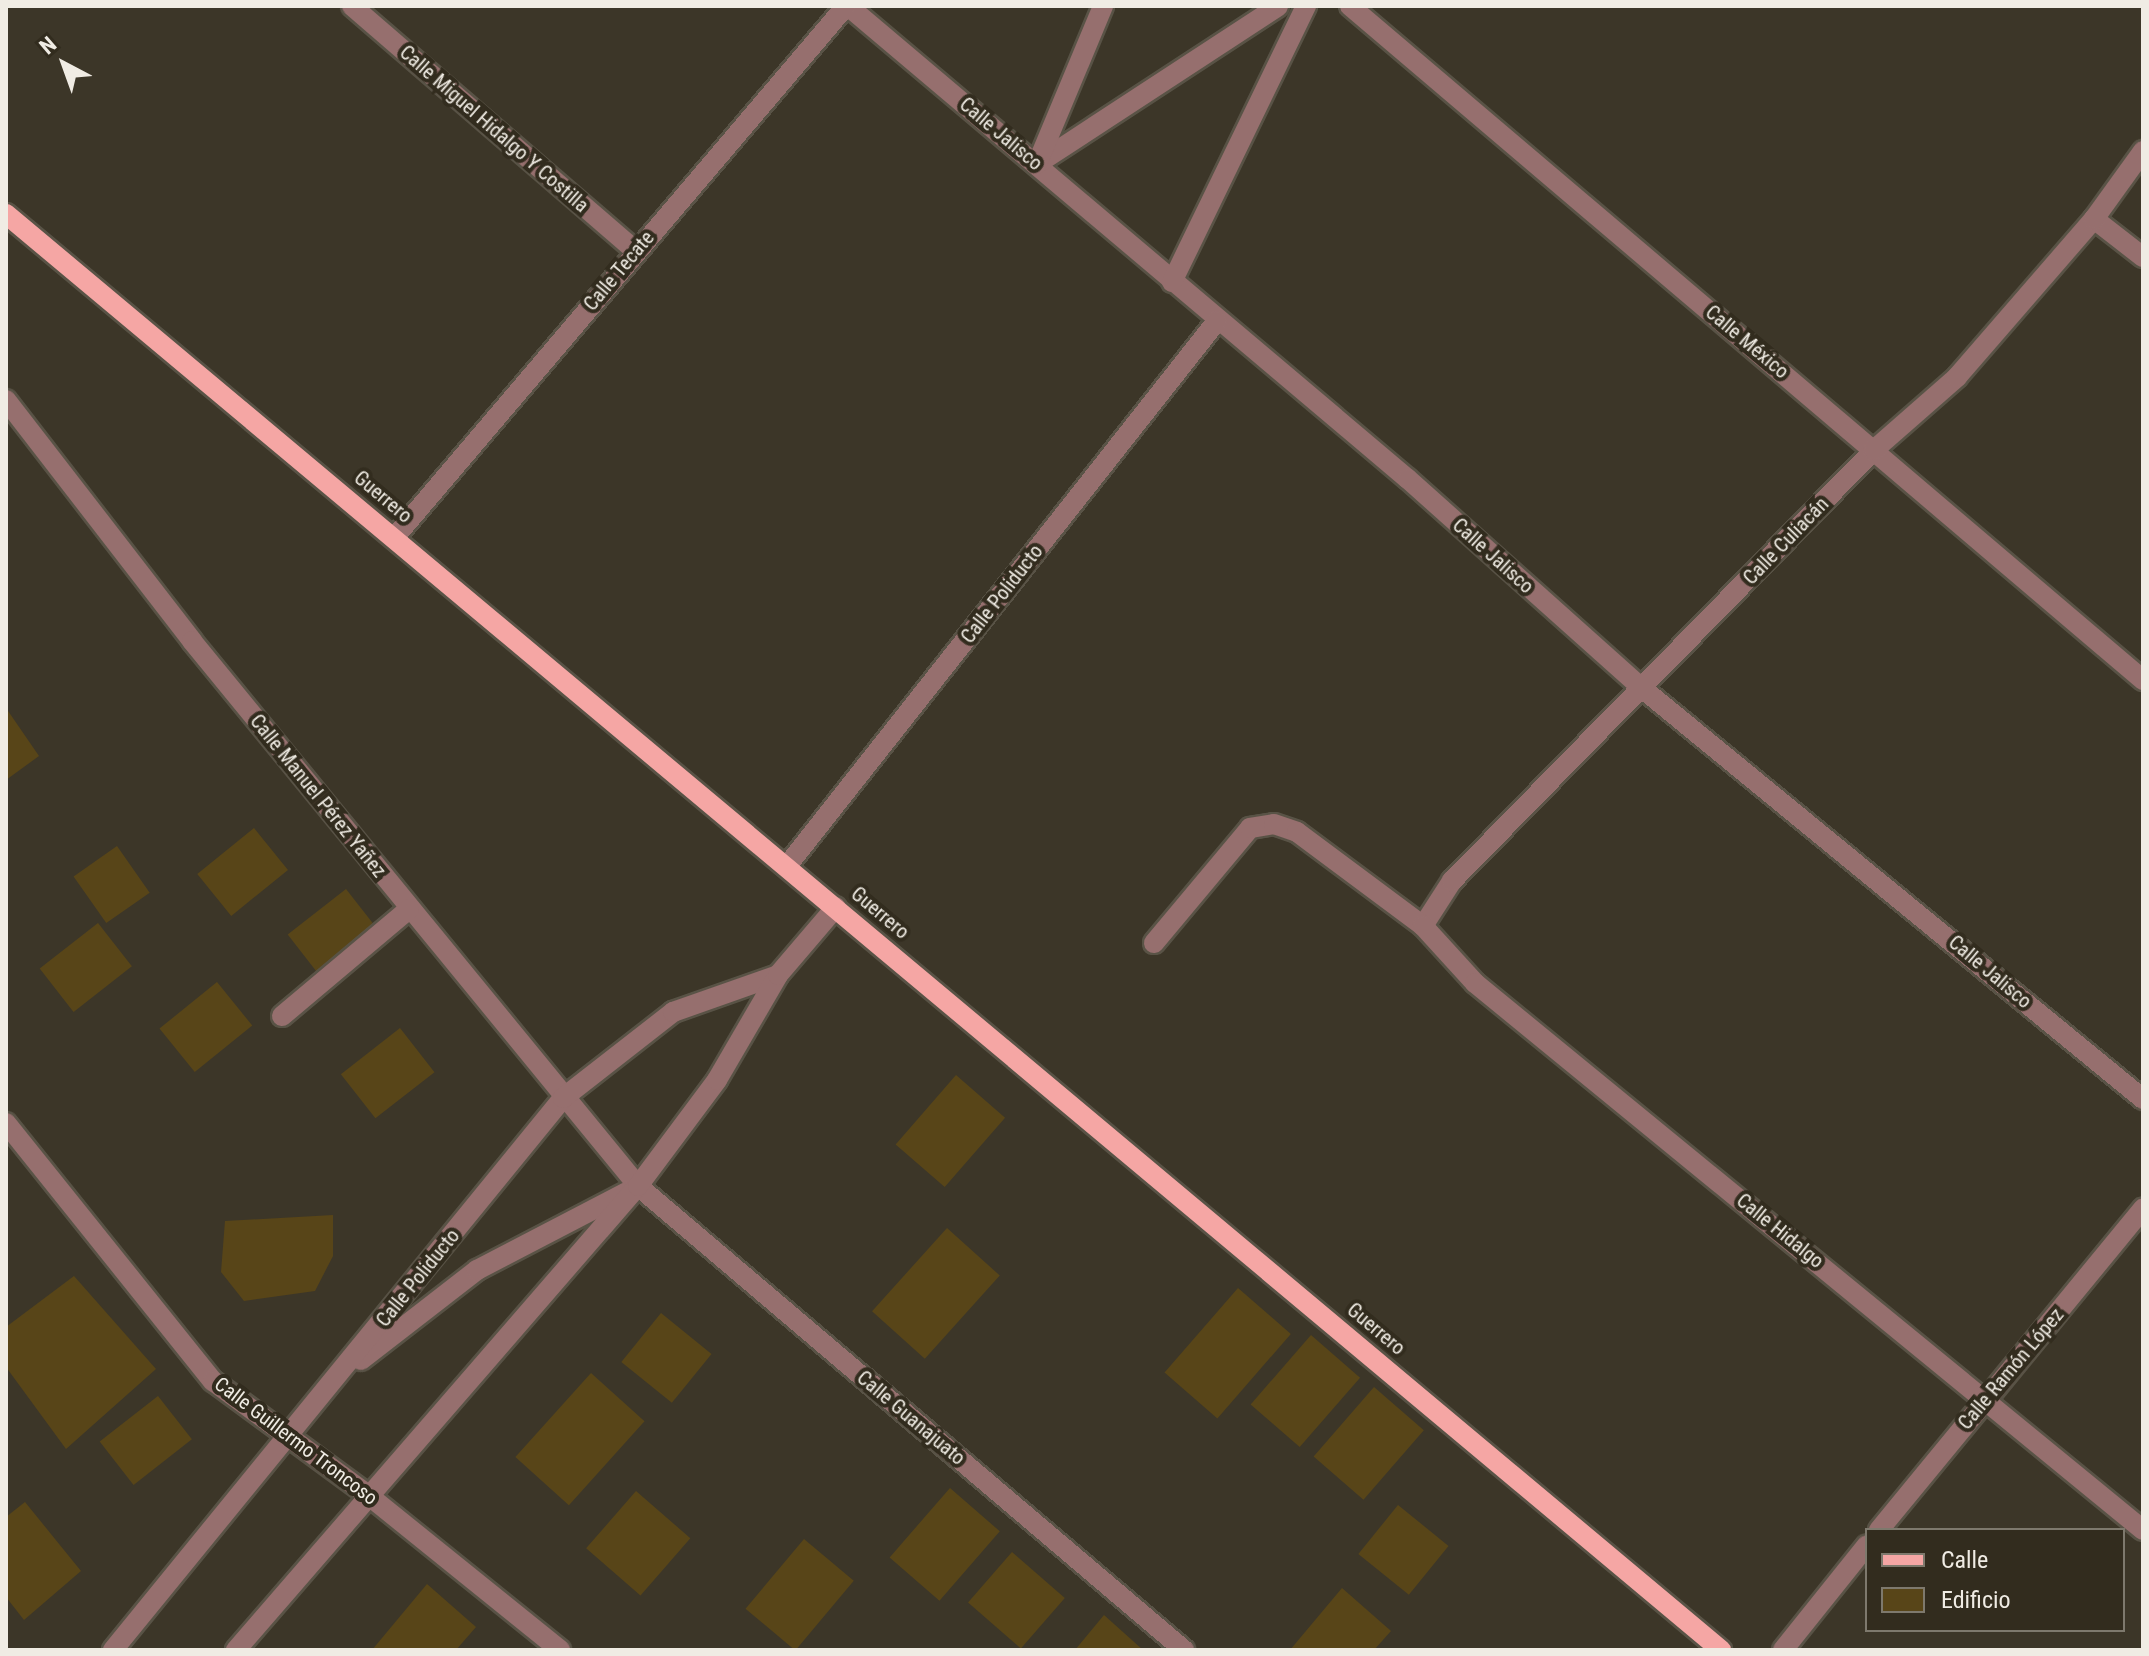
<!DOCTYPE html>
<meta charset="utf-8">
<style>
body{margin:0}
#map{position:relative;width:2149px;height:1656px;overflow:hidden;background:#3c3628;font-family:"Roboto Condensed",sans-serif}
div>[style]{position:absolute}
[style*='--x']{left:calc(var(--x)*1px);top:calc(var(--y)*1px);width:calc(var(--w)*1px);rotate:calc(var(--a)*1deg)}
.building>*{inset:0;background:#584518;transform-origin:0 0}
.roads{filter:drop-shadow(2px 0 #595346) drop-shadow(-2px 0 #595346) drop-shadow(0 2px #595346) drop-shadow(0 -2px #595346)}
.minor>*{height:20px;margin:-10px;padding:0 10px;transform-origin:10px;border-radius:10px;background:#966f6e}
.major>*{height:20px;margin:-10px;padding:0 10px;transform-origin:10px;border-radius:10px;background:#f5a6a4}
span{translate:-50% -50%;white-space:nowrap;text-align:center;line-height:1.15;-webkit-text-stroke:8px #322c1e;paint-order:stroke}
.street-label{font-size:20px;color:#f0ece4}
.frame{position:absolute;inset:0;border:8px solid #f0ece4;pointer-events:none}
.legend{position:absolute;left:1865px;top:1528px;width:260px;height:104px;box-sizing:border-box;background:#322c1e;border:2px solid #7e796d;margin:0;padding:10px 14px;list-style:none;font-size:24px;color:#f0ece4}
.legend li{display:flex;align-items:center;gap:16px;height:40px}
.legend b{width:40px;border:2px solid #7e796d}
.north{position:absolute;left:24px;top:24px;width:80px;height:80px;-webkit-text-stroke:6px #322c1e;paint-order:stroke;rotate:319deg;font-size:22px;font-weight:700;line-height:32px;text-align:center;color:#f0ece4}
.north::after{content:'';display:block;margin:auto;width:28px;height:36px;background:#f0ece4;clip-path:polygon(50% 0,100% 100%,50% 72%,0 100%)}
</style>
<div id="map">
<div class="building">
<div style="clip-path:polygon(6px 708px,39px 756px,6px 780px)"></div>
<div style="left:254px;top:828px;width:54px;height:73px;rotate:51deg"></div>
<div style="left:117px;top:846px;width:57px;height:53px;rotate:55deg"></div>
<div style="left:346px;top:889px;width:55px;height:74px;rotate:52deg"></div>
<div style="left:98px;top:923px;width:55px;height:74px;rotate:52deg"></div>
<div style="left:217px;top:982px;width:56px;height:74px;rotate:51deg"></div>
<div style="left:400px;top:1028px;width:56px;height:75px;rotate:52deg"></div>
<div style="left:956px;top:1075px;width:65px;height:92px;rotate:41deg"></div>
<div style="clip-path:polygon(333px 1215px,333px 1256px,315px 1291px,244px 1301px,221px 1272px,225px 1221px)"></div>
<div style="left:947px;top:1228px;width:71px;height:112px;rotate:42deg"></div>
<div style="clip-path:polygon(74px 1276px,156px 1369px,66px 1449px,6px 1367px,6px 1327px)"></div>
<div style="left:1238px;top:1288px;width:70px;height:112px;rotate:41deg"></div>
<div style="left:661px;top:1313px;width:65px;height:63px;rotate:39deg"></div>
<div style="left:1311px;top:1335px;width:65px;height:92px;rotate:41deg"></div>
<div style="left:591px;top:1373px;width:72px;height:113px;rotate:42deg"></div>
<div style="left:1374px;top:1387px;width:66px;height:92px;rotate:41deg"></div>
<div style="left:158px;top:1396px;width:55px;height:74px;rotate:52deg"></div>
<div style="left:950px;top:1488px;width:66px;height:92px;rotate:41deg"></div>
<div style="left:636px;top:1491px;width:72px;height:76px;rotate:41deg"></div>
<div style="clip-path:polygon(25px 1502px,81px 1571px,24px 1620px,6px 1597px,6px 1517px)"></div>
<div style="left:1398px;top:1505px;width:65px;height:63px;rotate:39deg"></div>
<div style="left:804px;top:1539px;width:65px;height:91px;rotate:40deg"></div>
<div style="left:1012px;top:1552px;width:70px;height:67px;rotate:41deg"></div>
<div style="clip-path:polygon(427px 1584px,476px 1627px,456px 1650px,372px 1650px)"></div>
<div style="clip-path:polygon(1342px 1588px,1391px 1631px,1374px 1650px,1290px 1650px)"></div>
<div style="clip-path:polygon(1104px 1615px,1143px 1650px,1075px 1650px)"></div>
</div>
<div class="roads">
<div class="minor">
<div style="--x:352;--y:6;--w:375;--a:40.8"></div>
<div style="--x:848;--y:6;--w:733;--a:40.19"></div>
<div style="--x:1408;--y:479;--w:315;--a:41.8"></div>
<div style="--x:1643;--y:689;--w:647;--a:39.35"></div>
<div style="--x:1350;--y:6;--w:1041;--a:40.36"></div>
<div style="--x:1037;--y:164;--w:288;--a:-33.2"></div>
<div style="--x:1037;--y:164;--w:171;--a:-67.3"></div>
<div style="--x:2094;--y:219;--w:62;--a:37.8"></div>
<div style="--x:1172;--y:282;--w:307;--a:-64.1"></div>
<div style="--x:6;--y:400;--w:304;--a:52.3"></div>
<div style="--x:192;--y:641;--w:704;--a:50.7"></div>
<div style="--x:638;--y:1186;--w:717;--a:40.36"></div>
<div style="--x:394;--y:538;--w:698;--a:-49.65"></div>
<div style="--x:787;--y:866;--w:694;--a:-51.73"></div>
<div style="--x:1423;--y:926;--w:54;--a:-57.2"></div>
<div style="--x:1452;--y:881;--w:603;--a:-45.6"></div>
<div style="--x:1874;--y:450;--w:111;--a:-41.3"></div>
<div style="--x:1957;--y:377;--w:209;--a:-49.1"></div>
<div style="--x:2094;--y:219;--w:84;--a:-54.2"></div>
<div style="--x:1154;--y:943;--w:150;--a:-50.1"></div>
<div style="--x:1250;--y:828;--w:24;--a:-9"></div>
<div style="--x:1274;--y:824;--w:24;--a:19"></div>
<div style="--x:1297;--y:832;--w:157;--a:36.7"></div>
<div style="--x:1423;--y:926;--w:77;--a:47.6"></div>
<div style="--x:1475;--y:983;--w:863;--a:39.31"></div>
<div style="--x:282;--y:1016;--w:166;--a:-40.1"></div>
<div style="--x:6;--y:1123;--w:331;--a:51.3"></div>
<div style="--x:213;--y:1381;--w:192;--a:36.3"></div>
<div style="--x:368;--y:1495;--w:247;--a:38.9"></div>
<div style="--x:361;--y:1360;--w:147;--a:-37.8"></div>
<div style="--x:477;--y:1270;--w:169;--a:-27.5"></div>
<div style="--x:1879;--y:1530;--w:416;--a:-50.6"></div>
<div style="--x:113;--y:1650;--w:712;--a:-50.81"></div>
<div style="--x:563;--y:1098;--w:140;--a:-38"></div>
<div style="--x:673;--y:1012;--w:111;--a:-19.4"></div>
<div style="--x:236;--y:1650;--w:614;--a:-49.1"></div>
<div style="--x:638;--y:1186;--w:132;--a:-53.3"></div>
<div style="--x:717;--y:1080;--w:121;--a:-59.8"></div>
<div style="--x:778;--y:975;--w:89;--a:-49.5"></div>
<div style="--x:1783;--y:1650;--w:134;--a:-51.3"></div>
</div>
<div class="major">
<div style="--x:6;--y:214;--w:2237;--a:39.94"></div>
</div>
</div>
<div class="street-label">
<span style="left:494px;top:129px;rotate:41deg">Calle Miguel Hidalgo Y Costilla</span>
<span style="left:1001px;top:134px;rotate:40deg">Calle Jalisco</span>
<span style="left:619px;top:271px;rotate:-50deg">Calle Tecate</span>
<span style="left:1747px;top:342px;rotate:40deg">Calle México</span>
<span style="left:383px;top:497px;rotate:40deg">Guerrero</span>
<span style="left:1786px;top:541px;rotate:-46deg">Calle Culiacán</span>
<span style="left:1493px;top:556px;rotate:42deg">Calle Jalisco</span>
<span style="left:1002px;top:594px;rotate:-52deg">Calle Poliducto</span>
<span style="left:318px;top:796px;rotate:51deg">Calle Manuel Pérez Yañez</span>
<span style="left:880px;top:913px;rotate:40deg">Guerrero</span>
<span style="left:1990px;top:972px;rotate:40deg">Calle Jalisco</span>
<span style="left:1780px;top:1231px;rotate:39deg">Calle Hidalgo</span>
<span style="left:418px;top:1278px;rotate:-51deg">Calle Poliducto</span>
<span style="left:1376px;top:1329px;rotate:40deg">Guerrero</span>
<span style="left:2011px;top:1369px;rotate:-50deg">Calle Ramón López</span>
<span style="left:911px;top:1418px;rotate:40deg">Calle Guanajuato</span>
<span style="left:296px;top:1441px;rotate:37deg">Calle Guillermo Troncoso</span>
</div>
<div class="frame"></div>
<ul class="legend">
<li><b style="height:10px;background:#f5a6a4"></b>Calle</li>
<li><b style="height:22px;background:#584518"></b>Edificio</li>
</ul>
<div class="north">N</div>
</div>
